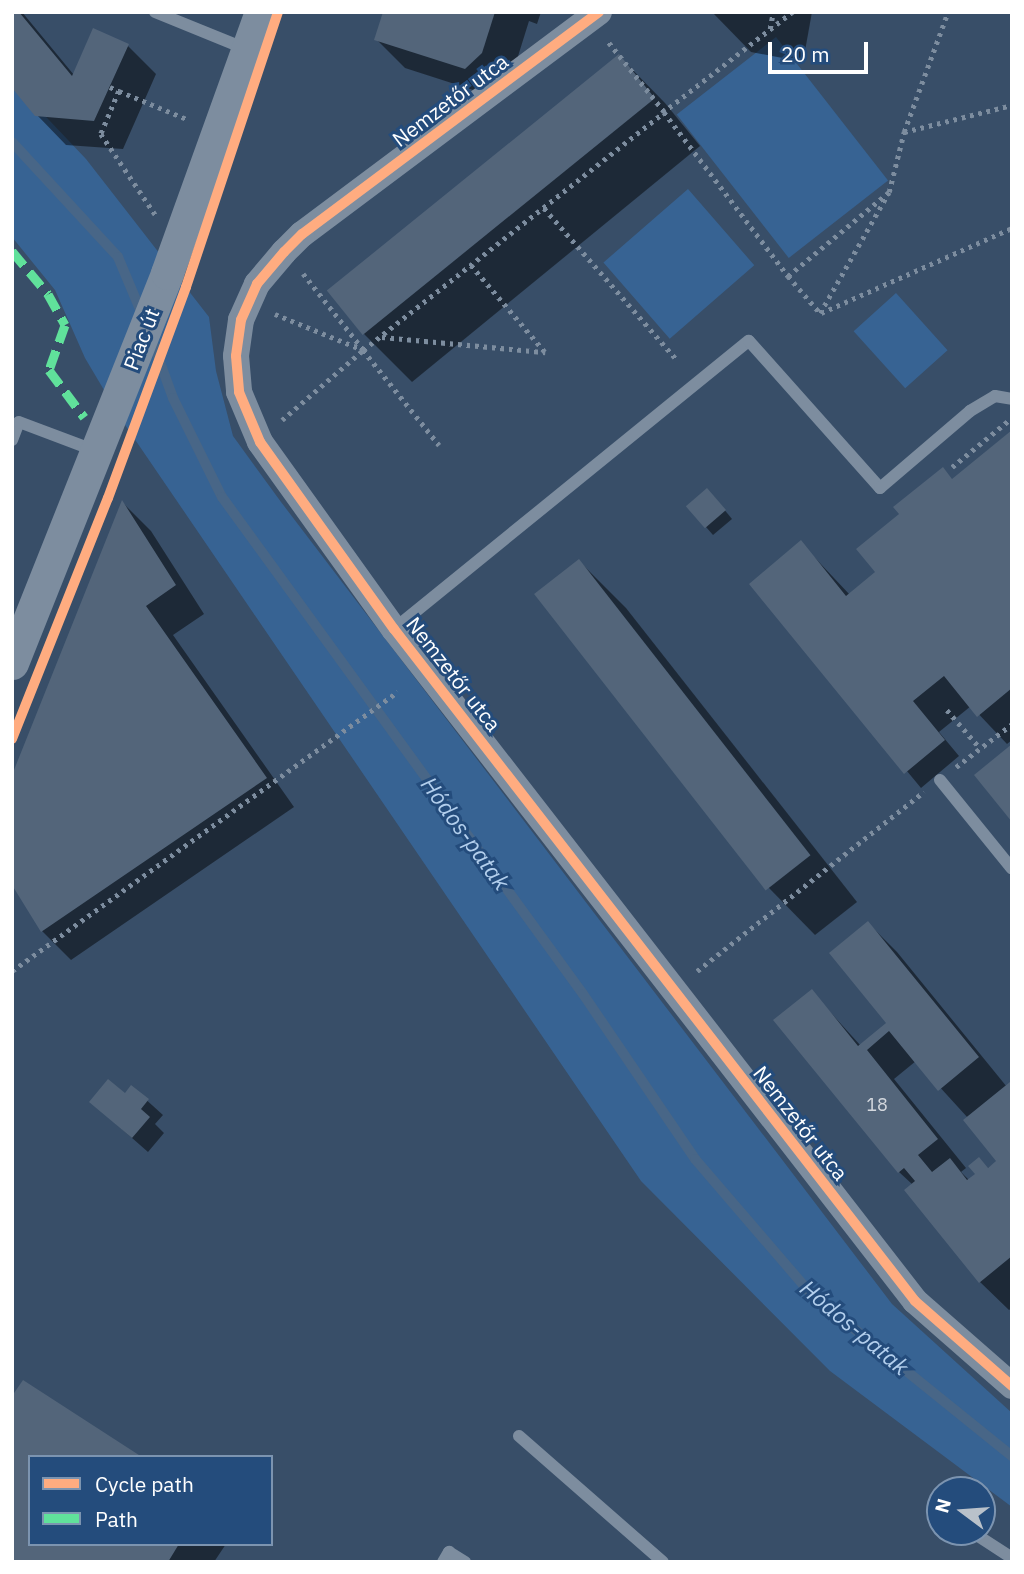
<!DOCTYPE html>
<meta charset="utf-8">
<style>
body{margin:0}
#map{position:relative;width:1024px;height:1574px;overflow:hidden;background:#384e68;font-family:"IBM Plex Sans",sans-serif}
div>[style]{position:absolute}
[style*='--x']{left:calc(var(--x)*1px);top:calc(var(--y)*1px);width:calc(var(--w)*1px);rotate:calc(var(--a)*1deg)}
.green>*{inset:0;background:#376393;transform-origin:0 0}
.shadow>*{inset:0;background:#0007}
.stream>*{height:10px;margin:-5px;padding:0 5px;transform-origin:5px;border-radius:5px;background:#486687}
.building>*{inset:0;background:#53657a;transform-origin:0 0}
.path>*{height:4.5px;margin-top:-2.25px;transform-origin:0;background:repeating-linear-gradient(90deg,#7d8d9f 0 3.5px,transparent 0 8.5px)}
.service>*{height:12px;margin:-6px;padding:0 6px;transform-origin:6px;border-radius:6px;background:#7d8d9f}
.minor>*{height:26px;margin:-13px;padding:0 13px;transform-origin:13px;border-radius:13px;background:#7d8d9f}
.tertiary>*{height:33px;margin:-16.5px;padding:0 16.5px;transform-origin:16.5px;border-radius:16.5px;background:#7d8d9f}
.quiet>*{height:9px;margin-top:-4.5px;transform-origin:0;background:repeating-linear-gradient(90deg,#60e19b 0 18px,transparent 0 27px)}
.cycleway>*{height:10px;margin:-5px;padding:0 5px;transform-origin:5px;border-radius:5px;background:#ffac80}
span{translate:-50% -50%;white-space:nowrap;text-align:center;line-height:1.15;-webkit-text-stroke:6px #244c7c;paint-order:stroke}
.number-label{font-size:18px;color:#d4d8de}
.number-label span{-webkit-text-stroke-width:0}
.street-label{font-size:21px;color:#fff}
.water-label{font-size:23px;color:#b3cfed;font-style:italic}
.frame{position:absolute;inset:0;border:14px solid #fff;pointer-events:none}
.legend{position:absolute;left:28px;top:1455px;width:245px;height:91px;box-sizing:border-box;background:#244c7c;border:2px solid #7c94b0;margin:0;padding:9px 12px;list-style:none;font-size:21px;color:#fff}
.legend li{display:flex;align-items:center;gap:14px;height:35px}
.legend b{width:35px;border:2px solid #7c94b0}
.north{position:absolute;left:926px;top:1476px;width:70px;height:70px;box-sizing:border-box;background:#244c7c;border:2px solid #7c94b0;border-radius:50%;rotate:286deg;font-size:19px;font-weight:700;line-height:28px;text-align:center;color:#fff}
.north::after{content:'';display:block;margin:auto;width:24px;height:32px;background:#b9c1ca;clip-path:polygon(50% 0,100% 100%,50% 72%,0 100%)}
.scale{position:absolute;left:768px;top:42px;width:100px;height:32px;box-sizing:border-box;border:4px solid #fff;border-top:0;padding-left:9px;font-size:21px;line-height:24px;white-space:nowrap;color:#fff;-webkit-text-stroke:5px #244c7c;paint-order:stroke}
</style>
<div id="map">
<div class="green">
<div style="left:776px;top:37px;width:182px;height:126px;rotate:52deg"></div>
<div style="clip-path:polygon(12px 81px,86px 159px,209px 317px,216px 371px,233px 436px,281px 502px,892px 1304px,1012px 1413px,1012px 1507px,830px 1371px,641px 1181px,123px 422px,85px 358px,55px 290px,12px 237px)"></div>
<div style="left:688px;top:189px;width:101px;height:112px;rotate:49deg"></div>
<div style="left:896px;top:293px;width:77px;height:57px;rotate:48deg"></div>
</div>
<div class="shadow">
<div style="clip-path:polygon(12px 12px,22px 12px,74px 75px,128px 46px,156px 74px,123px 149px,66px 145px,37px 115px)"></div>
<div style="clip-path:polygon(385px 12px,541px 12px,537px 24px,529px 21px,510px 82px,495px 97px,405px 68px,376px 39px)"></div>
<div style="clip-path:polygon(712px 12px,812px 12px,803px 62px,751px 52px)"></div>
<div style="clip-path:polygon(619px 56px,665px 103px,700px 146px,412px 382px,365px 335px,331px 293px)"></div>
<div style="clip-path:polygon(1012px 432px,1012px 740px,1007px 744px,971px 706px,939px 732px,959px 756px,921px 788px,752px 584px,801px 543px,850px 595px,878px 572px,953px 480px)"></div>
<div style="clip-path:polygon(714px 497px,732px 519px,713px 535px,706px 527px)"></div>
<div style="clip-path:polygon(123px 503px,151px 531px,204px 614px,173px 635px,294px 807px,71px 960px,42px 931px,12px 882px)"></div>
<div style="clip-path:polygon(579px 561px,626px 608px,857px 902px,815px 935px,769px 888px,538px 595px)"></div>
<div style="clip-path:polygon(evenodd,868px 923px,897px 952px,1007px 1087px,1012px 1086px,1012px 1308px,1009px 1310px,980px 1282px,913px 1185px,899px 1172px,811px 991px,861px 1046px,889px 1023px,868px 923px,916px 1061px,968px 1118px,998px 1161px,970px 1181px,961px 1172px,966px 1168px,894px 1079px,916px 1061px)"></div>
<div style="clip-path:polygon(132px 1087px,163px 1115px,155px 1124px,164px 1133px,148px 1152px,91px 1102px,125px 1095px)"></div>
<div style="clip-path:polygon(30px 1457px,30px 1544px,226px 1544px,214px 1562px,12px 1562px)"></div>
</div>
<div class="stream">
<div style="--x:12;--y:142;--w:156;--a:47.3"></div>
<div style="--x:118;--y:257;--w:62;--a:67.2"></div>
<div style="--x:150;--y:335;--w:67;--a:69.9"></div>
<div style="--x:173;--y:398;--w:110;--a:63.7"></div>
<div style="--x:222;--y:497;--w:614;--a:54.01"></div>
<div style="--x:583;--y:994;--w:199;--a:55.8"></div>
<div style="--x:695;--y:1159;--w:178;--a:49.3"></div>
<div style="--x:811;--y:1294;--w:258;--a:38.9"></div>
</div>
<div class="building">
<div style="clip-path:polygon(12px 12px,19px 12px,72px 76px,93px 28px,129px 44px,94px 121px,35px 116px,12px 88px)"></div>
<div style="clip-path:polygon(383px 12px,495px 12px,482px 53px,465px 69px,374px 40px)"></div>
<div style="left:619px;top:54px;width:57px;height:376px;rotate:51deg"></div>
<div style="clip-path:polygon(1012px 430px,1012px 688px,977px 717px,944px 676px,913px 701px,945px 740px,904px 774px,749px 584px,801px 540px,846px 596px,875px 572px,856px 549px,899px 514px,893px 507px,943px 467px,952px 479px)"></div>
<div style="left:707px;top:488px;width:29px;height:28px;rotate:49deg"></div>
<div style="clip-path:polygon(122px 500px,176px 585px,146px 606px,267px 778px,41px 932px,12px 885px,12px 775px)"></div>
<div style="left:579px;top:559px;width:376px;height:57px;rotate:52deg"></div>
<div style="clip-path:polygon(1012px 744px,1012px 822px,974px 775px)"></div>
<div style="clip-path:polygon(868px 921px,979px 1057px,938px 1091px,889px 1031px,867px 1050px,938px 1139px,918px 1155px,932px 1172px,950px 1158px,967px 1180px,975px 1174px,968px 1166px,979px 1157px,988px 1168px,996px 1161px,963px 1120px,1010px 1082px,1012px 1084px,1012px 1256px,979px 1283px,904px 1190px,915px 1181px,904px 1168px,898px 1173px,773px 1020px,812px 989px,858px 1046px,886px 1023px,829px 953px)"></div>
<div style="clip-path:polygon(108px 1079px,125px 1093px,131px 1085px,149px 1099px,141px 1109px,150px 1117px,132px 1138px,89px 1102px)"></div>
<div style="clip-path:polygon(23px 1380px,142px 1457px,30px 1457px,30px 1544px,179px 1544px,168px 1562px,12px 1562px,12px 1396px)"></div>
</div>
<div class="path">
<div style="--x:793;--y:12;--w:163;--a:142.2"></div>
<div style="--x:664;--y:112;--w:206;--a:52.9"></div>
<div style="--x:788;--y:276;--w:131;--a:-39.7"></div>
<div style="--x:770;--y:29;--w:17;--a:-80"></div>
<div style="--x:110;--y:87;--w:10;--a:24"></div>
<div style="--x:119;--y:91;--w:47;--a:112.7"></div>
<div style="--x:101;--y:134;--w:97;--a:56"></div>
<div style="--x:119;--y:91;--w:76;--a:22.5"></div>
<div style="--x:904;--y:132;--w:111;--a:-14"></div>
<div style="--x:544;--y:208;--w:201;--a:48.8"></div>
<div style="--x:471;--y:265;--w:114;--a:49.6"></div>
<div style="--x:788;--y:276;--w:49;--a:49.1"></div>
<div style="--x:820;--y:313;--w:139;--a:-60.3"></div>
<div style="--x:889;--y:192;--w:62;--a:-76"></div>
<div style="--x:904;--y:132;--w:128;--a:-69.9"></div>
<div style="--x:821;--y:313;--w:209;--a:-24"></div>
<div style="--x:275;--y:314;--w:95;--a:22.2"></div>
<div style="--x:363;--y:350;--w:384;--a:-38.3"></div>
<div style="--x:664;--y:112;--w:90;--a:-128.7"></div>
<div style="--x:382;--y:337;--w:164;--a:5.3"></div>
<div style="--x:363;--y:350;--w:122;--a:51.3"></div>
<div style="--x:282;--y:420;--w:107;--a:-40.8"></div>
<div style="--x:363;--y:350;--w:97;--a:-128.3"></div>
<div style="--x:952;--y:467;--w:72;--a:-39.4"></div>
<div style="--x:947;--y:710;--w:50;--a:49"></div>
<div style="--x:956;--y:767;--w:71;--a:-37.5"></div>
<div style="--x:12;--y:971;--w:476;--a:-35.9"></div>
<div style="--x:697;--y:971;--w:289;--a:-38.3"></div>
</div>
<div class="service">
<div style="--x:155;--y:12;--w:98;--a:22.1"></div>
<div style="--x:12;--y:440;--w:19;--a:-69"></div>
<div style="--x:19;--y:422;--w:82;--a:20.6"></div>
<div style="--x:394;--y:629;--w:457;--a:-39.1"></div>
<div style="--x:749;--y:341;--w:197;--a:48.3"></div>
<div style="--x:880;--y:488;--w:118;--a:-40.5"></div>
<div style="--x:970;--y:411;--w:29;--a:-31"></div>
<div style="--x:995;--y:396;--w:17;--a:10"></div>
<div style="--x:940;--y:780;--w:114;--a:51"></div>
<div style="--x:519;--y:1436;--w:191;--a:41.2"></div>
<div style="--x:972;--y:1532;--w:48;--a:33"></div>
<div style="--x:443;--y:1562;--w:12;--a:-59"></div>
<div style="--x:449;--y:1552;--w:19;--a:32"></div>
</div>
<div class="minor">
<div style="--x:599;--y:12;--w:371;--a:143.2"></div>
<div style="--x:302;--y:234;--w:25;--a:135"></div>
<div style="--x:284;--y:252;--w:42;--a:130.2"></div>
<div style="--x:257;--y:284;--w:39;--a:114"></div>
<div style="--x:241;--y:320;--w:36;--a:98"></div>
<div style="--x:236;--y:356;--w:36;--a:85"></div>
<div style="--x:239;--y:392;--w:54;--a:67.2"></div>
<div style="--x:260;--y:442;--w:230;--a:54.4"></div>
<div style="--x:394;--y:629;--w:850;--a:52.21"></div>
<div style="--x:915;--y:1301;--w:129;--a:41.2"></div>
</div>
<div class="tertiary">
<div style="--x:12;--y:663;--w:420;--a:-68.3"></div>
<div style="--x:167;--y:273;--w:277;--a:-70.2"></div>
</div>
<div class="quiet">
<div style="--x:12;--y:251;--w:56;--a:50.1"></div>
<div style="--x:48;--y:294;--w:35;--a:61"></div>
<div style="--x:65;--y:325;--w:48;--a:109.6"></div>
<div style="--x:49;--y:370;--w:59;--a:53.3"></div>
</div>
<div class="cycleway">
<div style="--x:599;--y:12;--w:371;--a:143.2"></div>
<div style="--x:302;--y:234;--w:25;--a:135"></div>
<div style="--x:284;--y:252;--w:42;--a:130.2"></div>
<div style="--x:257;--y:284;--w:39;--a:114"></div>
<div style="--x:241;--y:320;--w:36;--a:98"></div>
<div style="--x:236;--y:356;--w:36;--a:85"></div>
<div style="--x:239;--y:392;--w:54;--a:67.2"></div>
<div style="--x:260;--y:442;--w:230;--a:54.4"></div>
<div style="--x:394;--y:629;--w:850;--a:52.21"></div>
<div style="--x:915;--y:1301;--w:129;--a:41.2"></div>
<div style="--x:12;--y:739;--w:259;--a:-68.3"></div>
<div style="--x:108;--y:498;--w:225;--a:-69.7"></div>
<div style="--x:186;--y:287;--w:290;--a:-71.5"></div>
</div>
<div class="number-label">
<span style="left:877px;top:1105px">18</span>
</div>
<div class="street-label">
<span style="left:450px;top:100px;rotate:-37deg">Nemzetőr utca</span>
<span style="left:141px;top:339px;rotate:-69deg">Piac út</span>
<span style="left:454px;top:674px;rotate:52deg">Nemzetőr utca</span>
<span style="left:801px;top:1123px;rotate:52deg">Nemzetőr utca</span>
</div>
<div class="water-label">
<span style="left:466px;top:833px;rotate:54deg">Hódos-patak</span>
<span style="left:855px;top:1327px;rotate:40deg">Hódos-patak</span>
</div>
<div class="frame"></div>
<ul class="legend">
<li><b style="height:9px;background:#ffac80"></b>Cycle path</li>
<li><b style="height:9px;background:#60e19b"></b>Path</li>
</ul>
<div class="north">N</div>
<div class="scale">20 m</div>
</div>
